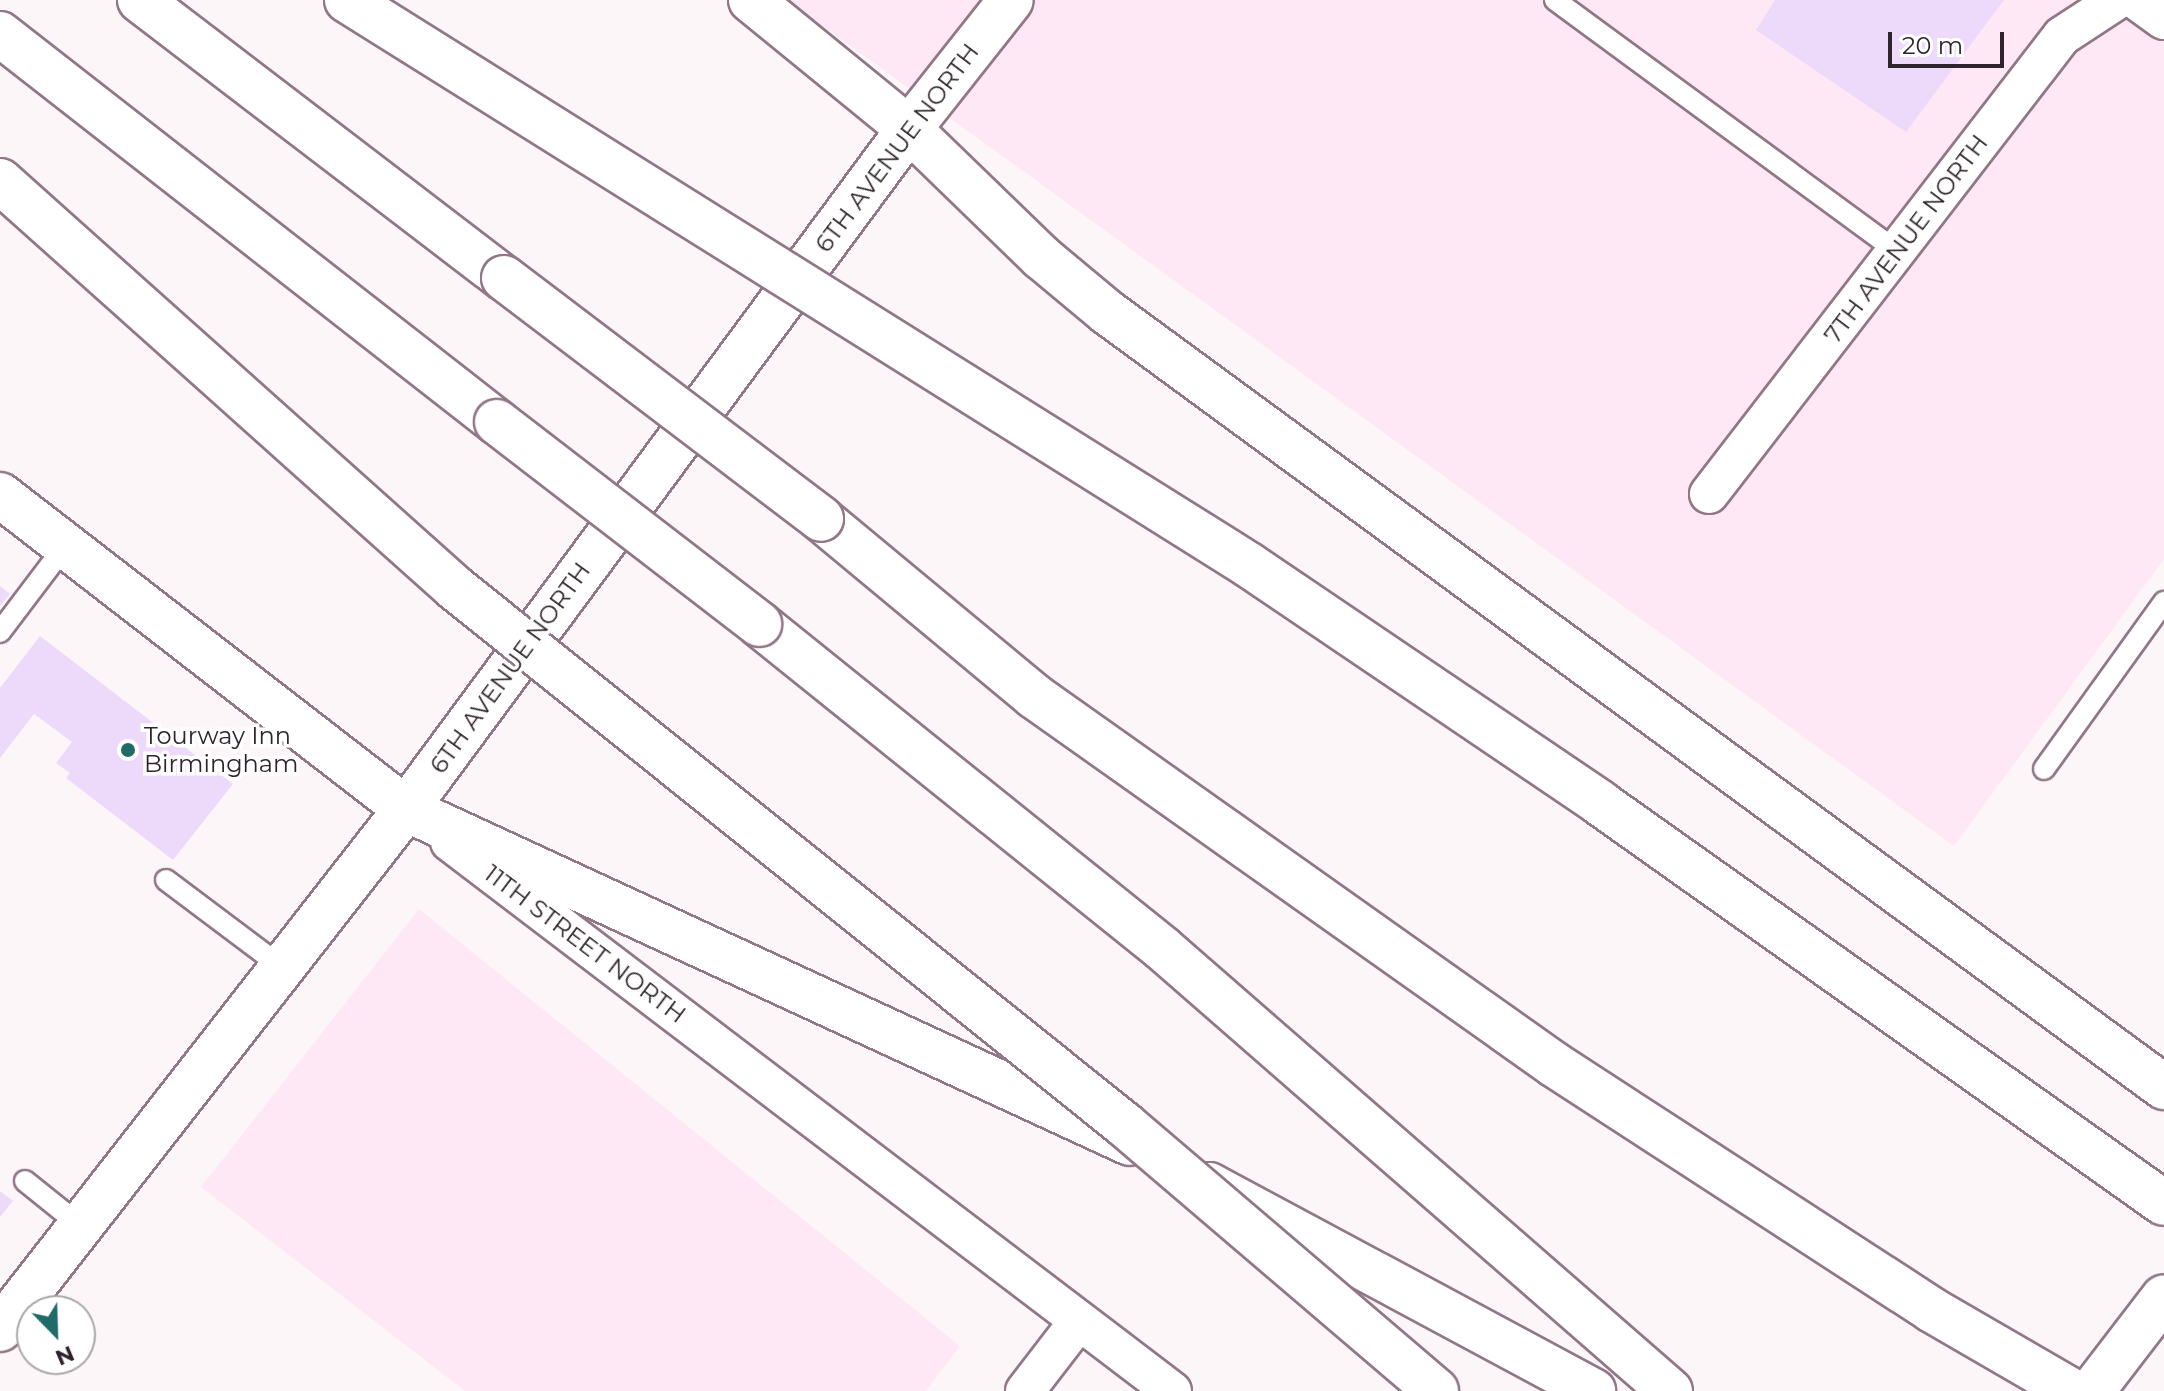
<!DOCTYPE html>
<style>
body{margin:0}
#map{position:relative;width:2164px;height:1391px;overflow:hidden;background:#fcf6f9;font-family:Montserrat,sans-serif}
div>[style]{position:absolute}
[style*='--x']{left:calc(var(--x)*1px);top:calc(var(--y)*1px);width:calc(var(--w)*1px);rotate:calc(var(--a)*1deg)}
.built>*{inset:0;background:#ffe8f5}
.building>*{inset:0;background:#eddafa}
.roads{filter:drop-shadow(2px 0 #927787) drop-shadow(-2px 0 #927787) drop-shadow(0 2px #927787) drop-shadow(0 -2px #927787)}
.service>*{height:20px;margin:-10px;padding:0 10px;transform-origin:10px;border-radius:10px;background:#fff}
.minor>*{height:38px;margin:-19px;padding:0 19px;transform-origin:19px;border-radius:19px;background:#fff}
.tertiary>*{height:44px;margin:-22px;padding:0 22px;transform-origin:22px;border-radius:22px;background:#fff}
.secondary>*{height:44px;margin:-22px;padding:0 22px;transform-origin:22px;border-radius:22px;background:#fff}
.primary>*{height:44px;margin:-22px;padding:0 22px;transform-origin:22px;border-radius:22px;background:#fff}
.motorway>*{height:44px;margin:-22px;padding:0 22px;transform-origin:22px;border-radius:22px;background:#fff}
.bridges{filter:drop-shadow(2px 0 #927787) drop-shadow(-2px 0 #927787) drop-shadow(0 2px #927787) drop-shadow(0 -2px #927787)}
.motorway-bridge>*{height:44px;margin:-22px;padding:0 22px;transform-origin:22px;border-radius:22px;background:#fff}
.dots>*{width:22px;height:22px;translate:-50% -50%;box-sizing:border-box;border:4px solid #fff;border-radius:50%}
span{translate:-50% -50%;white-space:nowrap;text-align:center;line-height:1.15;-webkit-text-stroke:7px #fff;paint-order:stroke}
.street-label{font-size:24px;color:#2f242b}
.poi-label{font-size:24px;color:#2f242b}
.left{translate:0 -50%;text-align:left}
.north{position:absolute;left:16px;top:1295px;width:80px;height:80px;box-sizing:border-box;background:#fff;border:2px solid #aca7aa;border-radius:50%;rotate:157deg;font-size:22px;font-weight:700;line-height:32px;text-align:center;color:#2f242b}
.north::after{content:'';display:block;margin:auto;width:28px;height:36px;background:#206b68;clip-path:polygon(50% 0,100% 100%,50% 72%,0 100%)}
.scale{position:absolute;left:1888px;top:32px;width:116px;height:36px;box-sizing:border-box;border:4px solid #2f242b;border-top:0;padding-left:10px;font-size:24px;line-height:28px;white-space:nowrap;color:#2f242b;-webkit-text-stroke:6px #fff;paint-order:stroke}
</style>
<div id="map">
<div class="built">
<div style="clip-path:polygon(787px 0,2164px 0,2164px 559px,1954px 846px)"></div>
<div style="clip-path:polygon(419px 909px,960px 1346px,926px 1391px,465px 1391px,201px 1187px)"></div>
</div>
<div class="building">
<div style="clip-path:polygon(1775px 0,2004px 0,1906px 132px,1756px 30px)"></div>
<div style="clip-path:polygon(0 586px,10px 594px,0 606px)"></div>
<div style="clip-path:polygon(40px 636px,233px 784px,173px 860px,66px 778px,70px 773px,56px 763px,72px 742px,34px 714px,0 758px,0 688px)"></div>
<div style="clip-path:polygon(0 1191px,13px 1201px,0 1217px)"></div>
</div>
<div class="roads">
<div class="service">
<div style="--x:1555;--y:0;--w:424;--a:36.3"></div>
<div style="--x:0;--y:632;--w:108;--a:-52.9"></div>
<div style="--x:2044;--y:769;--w:206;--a:-54.3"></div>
<div style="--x:166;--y:880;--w:146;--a:36.9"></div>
<div style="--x:25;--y:1181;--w:72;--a:38.8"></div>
</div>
<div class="minor">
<div style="--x:1709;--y:494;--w:578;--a:-52.38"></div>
<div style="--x:2062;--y:36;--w:66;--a:-33.2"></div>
<div style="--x:450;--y:842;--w:907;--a:37.25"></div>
<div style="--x:1025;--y:1391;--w:88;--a:-52.4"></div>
</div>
<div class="tertiary">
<div style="--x:2141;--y:0;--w:29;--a:36"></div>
</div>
<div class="secondary">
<div style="--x:0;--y:1329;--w:660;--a:-52.02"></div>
<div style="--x:406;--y:809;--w:846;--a:-53.51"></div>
<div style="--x:909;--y:129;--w:164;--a:-51.7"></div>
<div style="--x:2092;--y:1391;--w:118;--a:-52.5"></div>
</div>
<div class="primary">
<div style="--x:751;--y:0;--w:204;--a:39.2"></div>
<div style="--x:0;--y:495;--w:513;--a:37.72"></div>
</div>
<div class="motorway">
<div style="--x:140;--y:0;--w:458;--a:37.4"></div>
<div style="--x:0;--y:34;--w:631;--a:37.98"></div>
<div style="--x:909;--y:129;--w:184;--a:44.1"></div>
<div style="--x:1041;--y:257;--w:86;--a:39.8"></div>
<div style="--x:1107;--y:312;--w:1311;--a:36.25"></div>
<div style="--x:821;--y:519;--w:277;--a:39.7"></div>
<div style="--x:1034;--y:696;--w:638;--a:35.31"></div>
<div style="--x:1555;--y:1065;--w:450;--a:33"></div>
<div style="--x:1932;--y:1310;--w:162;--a:30.1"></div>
<div style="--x:759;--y:624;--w:517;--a:38.8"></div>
<div style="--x:1162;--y:948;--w:674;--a:41.09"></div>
<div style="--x:406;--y:809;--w:797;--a:24.77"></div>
<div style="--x:1209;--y:1185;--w:436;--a:28.2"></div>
</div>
</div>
<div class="bridges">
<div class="motorway-bridge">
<div style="--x:347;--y:0;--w:1064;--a:32.06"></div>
<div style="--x:1249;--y:565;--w:424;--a:34.1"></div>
<div style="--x:1600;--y:803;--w:691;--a:35.35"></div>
<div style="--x:0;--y:181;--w:610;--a:41.81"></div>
<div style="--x:455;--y:588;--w:859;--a:38.71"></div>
<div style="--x:1125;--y:1125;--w:409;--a:40.5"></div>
<div style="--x:504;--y:278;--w:398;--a:37.2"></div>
<div style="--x:497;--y:422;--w:331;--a:37.6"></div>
</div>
</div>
<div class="dots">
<div style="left:128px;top:750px;background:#206b68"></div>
</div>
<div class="street-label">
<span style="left:897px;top:148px;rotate:-53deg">6TH AVENUE NORTH</span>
<span style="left:1906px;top:239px;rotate:-53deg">7TH AVENUE NORTH</span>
<span style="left:510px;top:668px;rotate:-54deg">6TH AVENUE NORTH</span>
<span style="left:585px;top:944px;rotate:37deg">11TH STREET NORTH</span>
</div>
<div class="poi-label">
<span class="left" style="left:144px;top:750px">Tourway Inn<br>Birmingham</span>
</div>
<div class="north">N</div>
<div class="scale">20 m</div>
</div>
